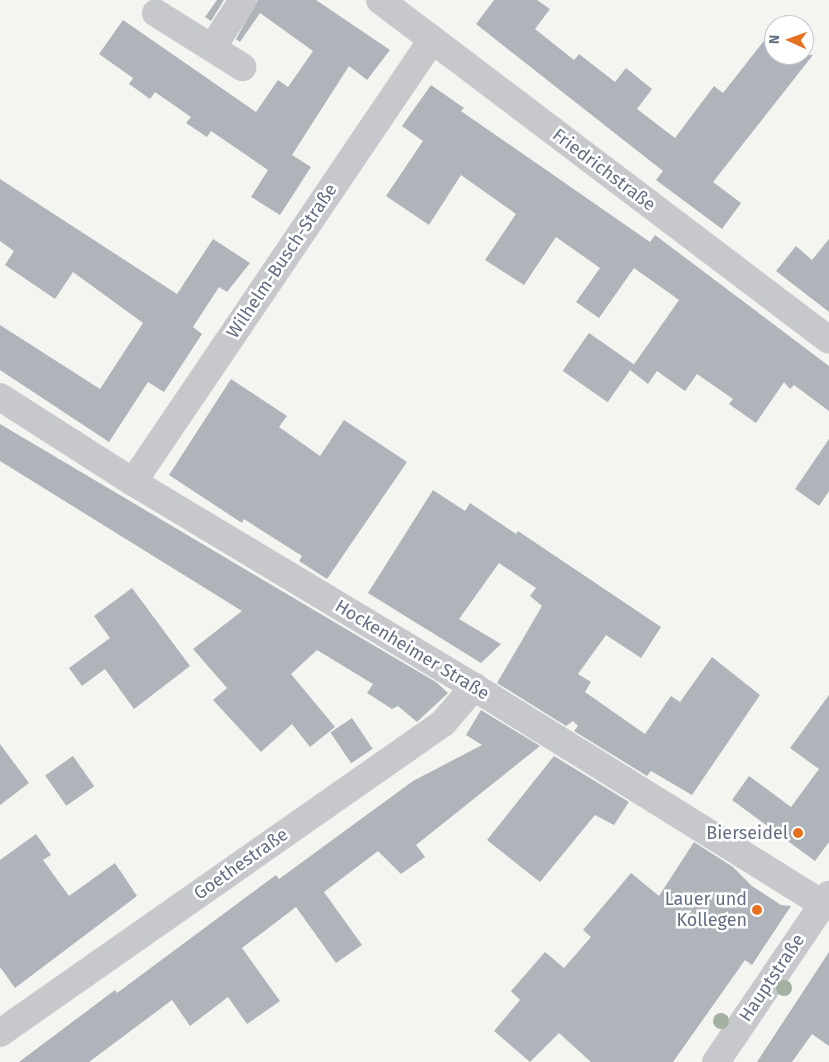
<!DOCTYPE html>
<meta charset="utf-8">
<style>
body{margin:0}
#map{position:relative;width:829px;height:1062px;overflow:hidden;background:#f4f5f0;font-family:"Fira Sans",sans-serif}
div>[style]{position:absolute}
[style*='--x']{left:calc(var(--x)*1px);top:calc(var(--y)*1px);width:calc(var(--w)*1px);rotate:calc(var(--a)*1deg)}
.building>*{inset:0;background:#afb4ba;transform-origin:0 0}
.minor>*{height:28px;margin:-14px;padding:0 14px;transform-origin:14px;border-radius:14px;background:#c6c8cc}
.tertiary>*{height:28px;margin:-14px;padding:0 14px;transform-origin:14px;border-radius:14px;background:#c6c8cc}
.trees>*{width:16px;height:16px;margin:-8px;border-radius:50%;background:#a4b1a2}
.dots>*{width:14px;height:14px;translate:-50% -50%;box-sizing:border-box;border:2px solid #fff;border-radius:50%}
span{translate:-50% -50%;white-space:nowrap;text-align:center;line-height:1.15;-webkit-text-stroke:5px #fff;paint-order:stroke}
.street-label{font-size:18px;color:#636e82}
.poi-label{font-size:18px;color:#636e82}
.right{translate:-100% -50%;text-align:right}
.north{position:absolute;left:764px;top:15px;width:50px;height:50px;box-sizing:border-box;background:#fff;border:1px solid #c1c5cd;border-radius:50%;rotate:272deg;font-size:14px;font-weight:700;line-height:20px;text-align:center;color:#636e82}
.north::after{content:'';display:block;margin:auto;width:18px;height:22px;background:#e6721f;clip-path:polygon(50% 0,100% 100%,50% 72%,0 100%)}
</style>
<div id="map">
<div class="building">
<div style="clip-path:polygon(217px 0,224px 0,211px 21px,205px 17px)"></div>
<div style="clip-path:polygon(258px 0,316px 0,390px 50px,367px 80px,349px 66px,292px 155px,311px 167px,280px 215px,251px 197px,268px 170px,211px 131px,207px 137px,186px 123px,191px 117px,155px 92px,150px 99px,139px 91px,129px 84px,133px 78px,99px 54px,123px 20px,256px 112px,278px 80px,288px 87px,313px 51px,260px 13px,240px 42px,236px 39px)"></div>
<div style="clip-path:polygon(494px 0,537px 0,550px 9px,535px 29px,574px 60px,579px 54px,615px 82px,626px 68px,652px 89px,637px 109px,675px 138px,714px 86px,723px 93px,774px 28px,774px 55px,813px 55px,713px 182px,741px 203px,722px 229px,656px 180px,663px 171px,476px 24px)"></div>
<div style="clip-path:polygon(431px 85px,464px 108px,461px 111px,650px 242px,655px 235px,829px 366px,829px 411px,794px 385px,790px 389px,784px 382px,756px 423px,729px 404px,733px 399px,697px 374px,685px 391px,657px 371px,648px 384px,630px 370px,679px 300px,634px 268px,599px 318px,576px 302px,600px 268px,556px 237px,524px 285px,485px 260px,516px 214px,461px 175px,429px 225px,386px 196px,423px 141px,402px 126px)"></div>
<div style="clip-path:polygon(0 179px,177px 294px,213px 239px,250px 263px,227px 292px,219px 287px,193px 327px,202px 334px,164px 392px,148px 382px,109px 442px,0 370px,0 325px,100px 389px,143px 323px,73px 272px,55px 299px,5px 265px,14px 251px,0 241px)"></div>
<div style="clip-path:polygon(829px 239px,829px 312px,776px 271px,796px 246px,812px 260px)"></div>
<div style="left:589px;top:333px;width:55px;height:46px;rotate:35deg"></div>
<div style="clip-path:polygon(231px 379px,287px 416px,279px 427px,320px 456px,344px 420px,407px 462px,327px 579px,299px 561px,302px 556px,244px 519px,242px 523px,169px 475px)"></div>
<div style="clip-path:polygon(0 424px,390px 655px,436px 682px,448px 693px,417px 722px,398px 706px,392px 709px,367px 693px,373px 684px,317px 650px,291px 674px,335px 727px,310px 747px,292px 724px,261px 752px,213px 700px,227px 688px,193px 649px,242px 611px,0 461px)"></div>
<div style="clip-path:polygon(829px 439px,829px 491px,819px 506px,795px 489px)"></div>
<div style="clip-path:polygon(433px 490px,465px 511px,470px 503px,516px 534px,518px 531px,661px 627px,641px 658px,606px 635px,578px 674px,591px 682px,585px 692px,645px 734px,671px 696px,680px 702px,712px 657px,760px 695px,692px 795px,651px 771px,647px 776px,574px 731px,578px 726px,573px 721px,566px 726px,497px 683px,542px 606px,530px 596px,536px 588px,499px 563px,459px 619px,501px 644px,481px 663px,368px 593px)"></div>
<div style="clip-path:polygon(132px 588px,190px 666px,134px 709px,105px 669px,82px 686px,69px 668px,110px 638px,94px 616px)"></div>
<div style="clip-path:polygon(829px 695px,829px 842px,815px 861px,732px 800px,749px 776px,791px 807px,819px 769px,790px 748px)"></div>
<div style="clip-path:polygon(481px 710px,540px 746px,416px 845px,425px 857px,401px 874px,378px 851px,324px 892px,362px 945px,336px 963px,296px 907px,242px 948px,280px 1001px,247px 1024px,228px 997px,190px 1026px,172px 1000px,89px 1062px,19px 1062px,115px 990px,117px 993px,276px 875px,279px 879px,413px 781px,482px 745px,466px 735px)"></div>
<div style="left:352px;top:718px;width:37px;height:26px;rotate:56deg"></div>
<div style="clip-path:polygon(0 744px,29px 783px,0 805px)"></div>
<div style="left:73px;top:756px;width:37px;height:34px;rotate:55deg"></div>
<div style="clip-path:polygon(554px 756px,629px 802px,614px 825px,595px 815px,540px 882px,487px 840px)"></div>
<div style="clip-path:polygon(36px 834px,51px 855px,43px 860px,69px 896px,115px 863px,137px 896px,15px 988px,0 967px,0 860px)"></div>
<div style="clip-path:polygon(694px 842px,733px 867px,752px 886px,781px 905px,791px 906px,752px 965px,745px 960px,673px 1062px,591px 1062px,559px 1033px,530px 1062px,494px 1031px,520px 1000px,511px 991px,545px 952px,564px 968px,591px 937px,583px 930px,631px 873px,659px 896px)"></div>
<div style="clip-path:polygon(829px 952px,829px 1046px,812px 1034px,792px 1062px,757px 1062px)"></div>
</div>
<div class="minor">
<div style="--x:380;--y:0;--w:563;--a:37.13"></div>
<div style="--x:156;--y:13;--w:102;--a:32.1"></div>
<div style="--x:212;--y:48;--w:57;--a:-57.1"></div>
<div style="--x:0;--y:397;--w:158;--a:32.6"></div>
<div style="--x:133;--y:482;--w:398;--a:31"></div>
<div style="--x:474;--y:687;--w:410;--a:31.9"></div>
<div style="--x:133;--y:482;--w:534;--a:-55.92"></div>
<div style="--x:0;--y:1033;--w:541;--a:-34.98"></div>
<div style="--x:443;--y:723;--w:48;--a:-49.3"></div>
</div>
<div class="tertiary">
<div style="--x:716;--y:1062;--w:202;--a:-55.9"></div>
</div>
<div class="trees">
<div style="left:784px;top:988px"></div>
<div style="left:721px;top:1021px"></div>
</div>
<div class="dots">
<div style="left:798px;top:833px;background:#e6721f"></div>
<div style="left:757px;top:910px;background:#e6721f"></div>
</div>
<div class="street-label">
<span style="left:604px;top:170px;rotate:37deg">Friedrichstraße</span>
<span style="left:282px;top:261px;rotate:-56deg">Wilhelm-Busch-Straße</span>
<span style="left:412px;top:650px;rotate:31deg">Hockenheimer Straße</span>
<span style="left:241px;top:864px;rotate:-35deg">Goethestraße</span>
<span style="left:772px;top:978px;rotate:-56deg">Hauptstraße</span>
</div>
<div class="poi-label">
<span class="right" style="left:788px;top:833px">Bierseidel</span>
<span class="right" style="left:747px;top:910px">Lauer und<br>Kollegen</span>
</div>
<div class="north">N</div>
</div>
